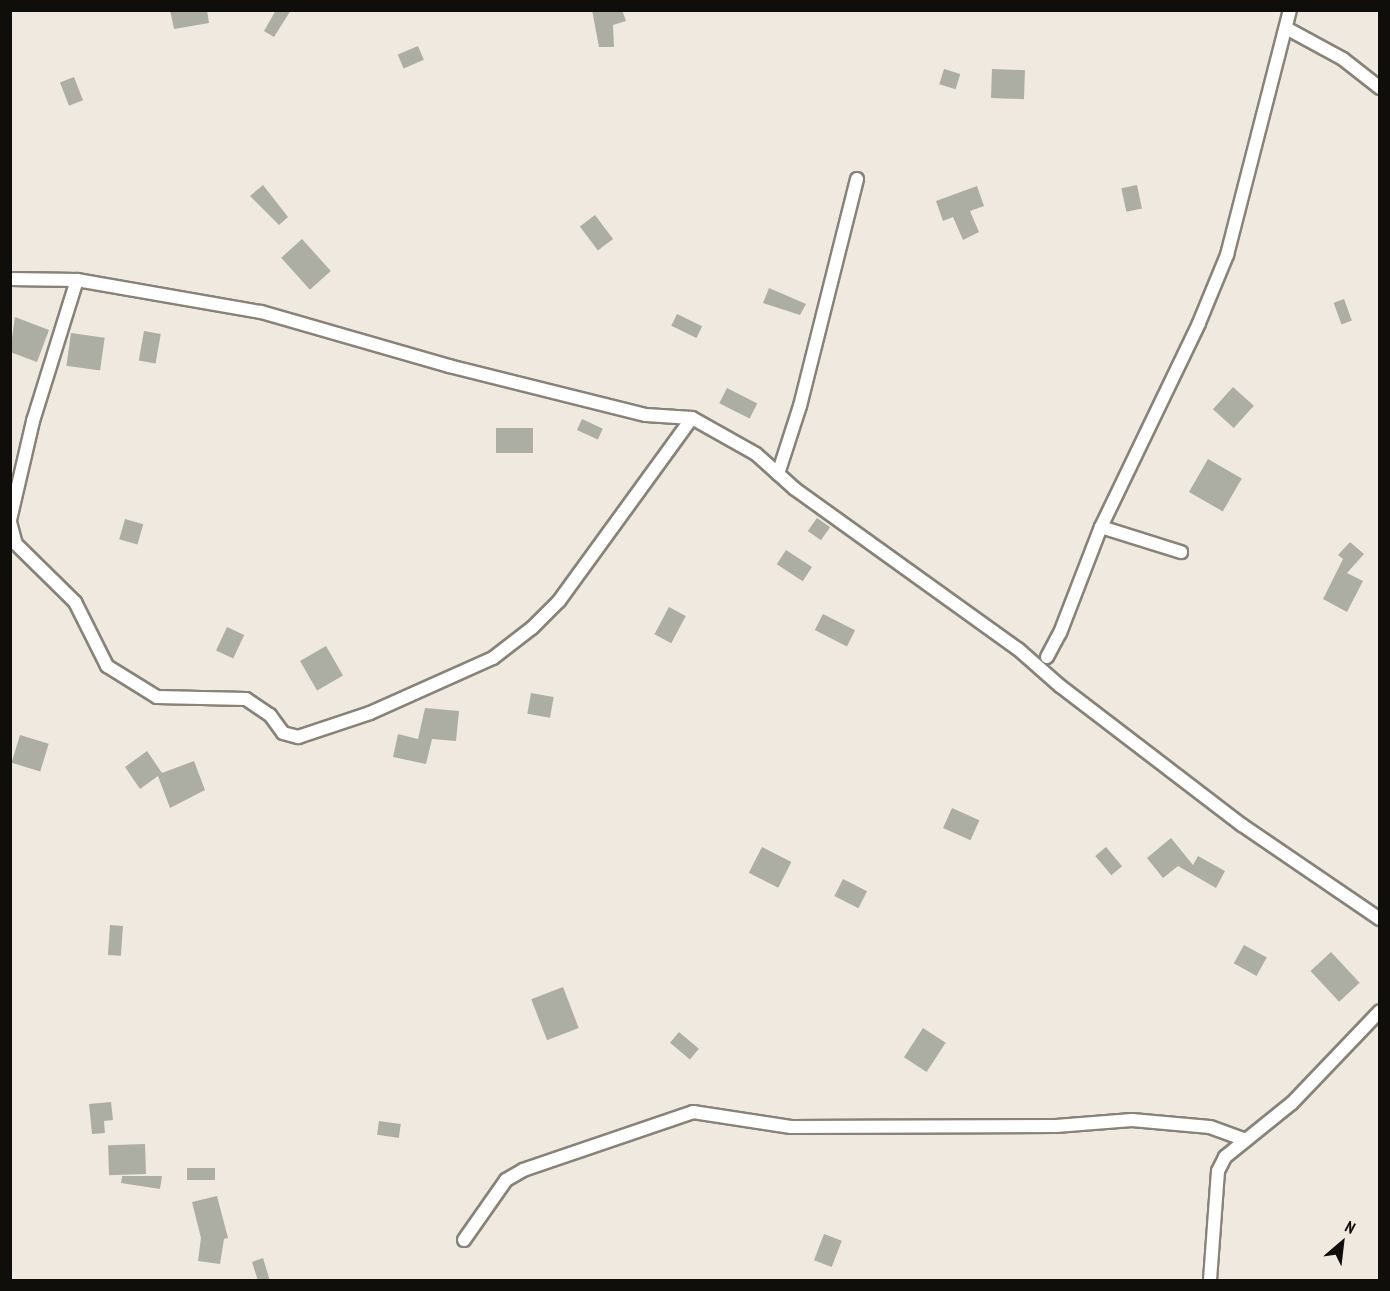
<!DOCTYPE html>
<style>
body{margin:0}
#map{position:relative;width:1390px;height:1291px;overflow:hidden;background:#efe9df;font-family:"PT Sans Narrow",sans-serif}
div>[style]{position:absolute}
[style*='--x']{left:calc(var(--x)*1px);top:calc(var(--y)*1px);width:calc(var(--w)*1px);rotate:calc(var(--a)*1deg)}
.building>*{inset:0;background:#adaea3;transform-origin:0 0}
.roads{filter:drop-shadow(2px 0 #878379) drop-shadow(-2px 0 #878379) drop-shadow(0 2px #878379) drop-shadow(0 -2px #878379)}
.minor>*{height:12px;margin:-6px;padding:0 6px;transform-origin:6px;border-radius:6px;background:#fff}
span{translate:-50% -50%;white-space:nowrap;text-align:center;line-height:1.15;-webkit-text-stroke:6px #efe9df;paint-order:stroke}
.frame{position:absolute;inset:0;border:12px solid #100e0b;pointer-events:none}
.north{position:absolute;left:1312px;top:1213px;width:60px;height:60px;-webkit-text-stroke:4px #efe9df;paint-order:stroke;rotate:28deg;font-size:16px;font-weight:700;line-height:24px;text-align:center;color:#100e0b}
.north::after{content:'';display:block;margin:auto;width:21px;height:27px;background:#100e0b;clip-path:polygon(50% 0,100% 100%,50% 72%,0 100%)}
</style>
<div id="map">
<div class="building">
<div style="clip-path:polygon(170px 10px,207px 10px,209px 23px,174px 29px)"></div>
<div style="clip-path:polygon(276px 10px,291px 10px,274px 37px,264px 31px)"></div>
<div style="clip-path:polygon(592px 10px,622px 10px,626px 21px,613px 25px,614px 47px,599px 47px)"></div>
<div style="left:418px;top:46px;width:15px;height:22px;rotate:67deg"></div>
<div style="left:944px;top:69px;width:17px;height:16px;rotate:17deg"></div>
<div style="left:992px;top:69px;width:33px;height:29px;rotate:2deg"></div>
<div style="left:74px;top:77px;width:25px;height:15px;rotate:69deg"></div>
<div style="clip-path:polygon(263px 185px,288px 217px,279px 225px,250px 196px)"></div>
<div style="left:1137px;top:185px;width:24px;height:16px;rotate:78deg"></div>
<div style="clip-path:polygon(977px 186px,984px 206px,970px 211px,979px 232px,963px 240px,953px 217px,943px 221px,936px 201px)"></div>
<div style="left:595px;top:215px;width:30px;height:19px;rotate:53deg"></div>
<div style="left:302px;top:239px;width:43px;height:28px;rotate:48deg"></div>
<div style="clip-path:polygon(769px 288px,806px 304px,800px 315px,763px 303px)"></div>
<div style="left:1344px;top:299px;width:23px;height:11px;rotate:70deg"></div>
<div style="left:677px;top:314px;width:28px;height:13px;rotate:26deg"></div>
<div style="clip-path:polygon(15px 317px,49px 330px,37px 362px,10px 352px)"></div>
<div style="left:144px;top:331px;width:17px;height:30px;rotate:10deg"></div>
<div style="left:71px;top:333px;width:34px;height:33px;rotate:8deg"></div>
<div style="left:1233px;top:387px;width:28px;height:30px;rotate:42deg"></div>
<div style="left:727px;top:388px;width:34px;height:17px;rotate:27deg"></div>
<div style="left:582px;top:419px;width:23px;height:12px;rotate:25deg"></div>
<div style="left:496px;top:428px;width:37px;height:25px"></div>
<div style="left:1208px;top:459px;width:39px;height:38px;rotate:30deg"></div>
<div style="left:817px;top:518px;width:16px;height:16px;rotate:35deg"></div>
<div style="left:125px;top:519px;width:19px;height:21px;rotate:16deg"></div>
<div style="clip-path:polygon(1350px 542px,1364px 554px,1347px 573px,1363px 581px,1347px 612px,1323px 599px,1343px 559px,1338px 555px)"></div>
<div style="left:786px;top:550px;width:31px;height:17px;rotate:33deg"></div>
<div style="left:669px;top:607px;width:19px;height:31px;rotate:28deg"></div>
<div style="left:823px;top:614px;width:36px;height:18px;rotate:27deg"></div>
<div style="left:227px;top:627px;width:19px;height:26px;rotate:25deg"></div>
<div style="left:326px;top:646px;width:34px;height:30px;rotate:60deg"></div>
<div style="left:531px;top:693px;width:23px;height:21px;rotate:10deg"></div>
<div style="clip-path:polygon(425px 708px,459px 711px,456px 741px,432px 739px,426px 764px,393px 757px,398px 734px,418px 739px)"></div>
<div style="left:20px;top:735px;width:30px;height:29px;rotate:17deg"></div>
<div style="clip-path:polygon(147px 751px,162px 773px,194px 761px,205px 790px,170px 808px,158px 776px,140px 789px,125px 767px)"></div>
<div style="left:952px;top:808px;width:30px;height:22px;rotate:24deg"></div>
<div style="clip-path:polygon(1171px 838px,1193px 865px,1198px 856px,1225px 871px,1216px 888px,1178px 866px,1163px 878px,1147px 858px)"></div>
<div style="left:762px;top:847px;width:33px;height:29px;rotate:27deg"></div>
<div style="left:1106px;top:847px;width:25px;height:14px;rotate:50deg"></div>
<div style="left:843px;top:879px;width:27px;height:19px;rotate:27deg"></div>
<div style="left:110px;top:925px;width:13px;height:30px;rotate:4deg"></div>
<div style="left:1244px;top:945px;width:26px;height:21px;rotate:29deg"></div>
<div style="left:1331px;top:952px;width:42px;height:28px;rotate:47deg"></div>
<div style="left:563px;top:987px;width:44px;height:34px;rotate:69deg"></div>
<div style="left:923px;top:1028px;width:27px;height:35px;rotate:33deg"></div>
<div style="left:679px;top:1032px;width:26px;height:14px;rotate:40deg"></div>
<div style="clip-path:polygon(111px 1102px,113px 1120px,104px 1121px,105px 1133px,92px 1134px,89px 1104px)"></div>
<div style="left:379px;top:1121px;width:22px;height:14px;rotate:8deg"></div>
<div style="left:145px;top:1144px;width:30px;height:37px;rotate:88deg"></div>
<div style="left:187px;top:1168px;width:28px;height:12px"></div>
<div style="clip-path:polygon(122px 1176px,162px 1176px,160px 1189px,121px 1183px)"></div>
<div style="clip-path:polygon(217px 1196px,228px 1238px,224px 1239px,220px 1264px,198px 1261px,201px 1238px,192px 1202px)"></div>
<div style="left:824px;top:1234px;width:19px;height:28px;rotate:21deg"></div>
<div style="clip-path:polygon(263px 1258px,270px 1281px,258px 1281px,252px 1262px)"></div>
</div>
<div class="roads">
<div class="minor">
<div style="--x:1286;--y:28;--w:65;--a:28.5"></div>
<div style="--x:1343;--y:59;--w:47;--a:38.1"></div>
<div style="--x:10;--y:279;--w:67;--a:0.9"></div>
<div style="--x:77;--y:280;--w:187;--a:9.9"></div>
<div style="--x:261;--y:312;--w:196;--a:16"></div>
<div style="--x:449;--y:366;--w:203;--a:14"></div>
<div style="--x:646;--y:415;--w:46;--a:3.7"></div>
<div style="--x:692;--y:418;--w:73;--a:29.4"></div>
<div style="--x:756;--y:454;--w:52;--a:41.9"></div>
<div style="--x:795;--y:489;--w:274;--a:35.7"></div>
<div style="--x:1018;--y:649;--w:56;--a:41.4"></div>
<div style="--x:1060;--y:686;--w:229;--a:37.4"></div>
<div style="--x:1242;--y:825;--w:167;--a:34.3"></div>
<div style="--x:778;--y:474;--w:71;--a:-72.1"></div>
<div style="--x:800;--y:406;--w:234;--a:-75.9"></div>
<div style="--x:10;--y:520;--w:102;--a:-76.9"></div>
<div style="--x:33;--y:421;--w:148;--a:-72.7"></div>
<div style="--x:10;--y:522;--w:23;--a:75"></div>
<div style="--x:16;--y:544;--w:83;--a:44.5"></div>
<div style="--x:75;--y:602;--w:72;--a:63.4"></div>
<div style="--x:107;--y:666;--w:59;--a:31.8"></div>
<div style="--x:157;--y:697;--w:89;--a:1.3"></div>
<div style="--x:246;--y:699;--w:29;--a:34"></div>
<div style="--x:270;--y:715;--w:22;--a:54"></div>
<div style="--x:283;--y:733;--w:16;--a:15"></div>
<div style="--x:298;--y:737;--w:76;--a:-18.4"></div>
<div style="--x:370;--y:713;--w:135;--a:-24.1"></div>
<div style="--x:493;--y:658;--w:49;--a:-37.6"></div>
<div style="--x:532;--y:628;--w:38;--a:-45"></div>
<div style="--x:559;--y:601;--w:226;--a:-54"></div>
<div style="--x:1101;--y:527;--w:84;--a:17.4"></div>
<div style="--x:1047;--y:657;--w:27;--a:-62"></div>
<div style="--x:1060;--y:633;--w:114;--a:-68.9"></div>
<div style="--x:1101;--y:527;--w:226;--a:-64.3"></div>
<div style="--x:1199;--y:323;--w:74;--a:-67.6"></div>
<div style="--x:1227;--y:255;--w:253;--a:-75.6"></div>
<div style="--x:464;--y:1240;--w:73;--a:-55"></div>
<div style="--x:506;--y:1180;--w:20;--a:-30"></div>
<div style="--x:523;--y:1170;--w:180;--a:-18.8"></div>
<div style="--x:693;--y:1112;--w:99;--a:8.7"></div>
<div style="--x:791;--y:1127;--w:265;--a:-0.2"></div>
<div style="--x:1056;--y:1126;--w:76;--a:-4.5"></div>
<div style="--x:1132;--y:1120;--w:78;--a:5.1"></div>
<div style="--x:1210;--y:1127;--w:38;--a:20"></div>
<div style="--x:1210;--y:1280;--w:109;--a:-85.8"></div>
<div style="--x:1218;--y:1171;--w:16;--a:-63"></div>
<div style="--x:1225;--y:1157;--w:86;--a:-38.9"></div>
<div style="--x:1292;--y:1103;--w:127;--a:-46.3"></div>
</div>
</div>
<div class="frame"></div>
<div class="north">N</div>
</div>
